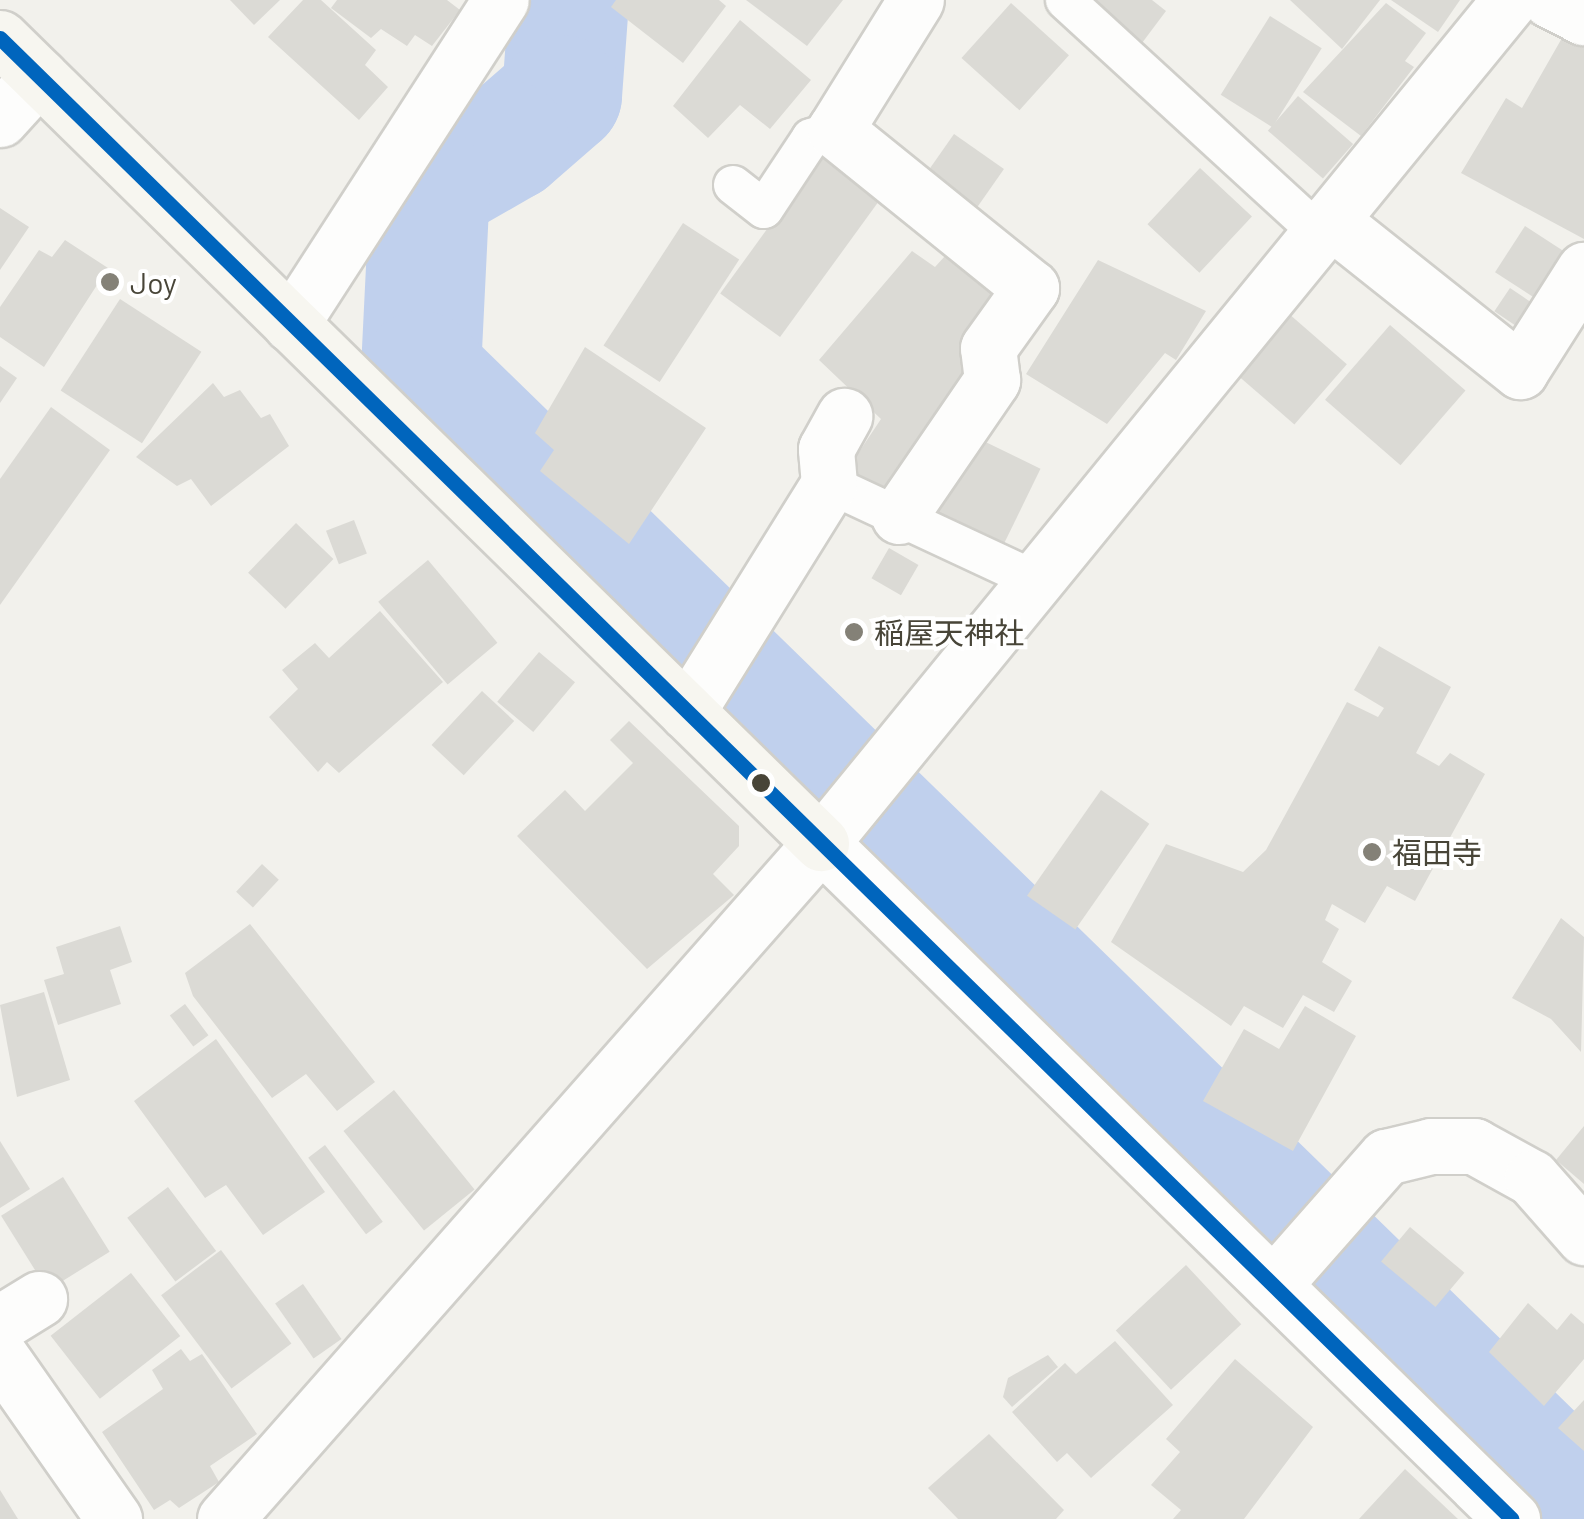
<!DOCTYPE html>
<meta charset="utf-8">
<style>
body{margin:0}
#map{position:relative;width:1584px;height:1519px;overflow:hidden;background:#f2f1ec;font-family:Barlow,"Noto Sans JP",sans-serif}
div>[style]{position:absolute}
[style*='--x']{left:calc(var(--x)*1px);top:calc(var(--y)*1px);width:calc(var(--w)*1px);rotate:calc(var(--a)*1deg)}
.river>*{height:120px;margin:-60px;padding:0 60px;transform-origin:60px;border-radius:60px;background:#c0d0ed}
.building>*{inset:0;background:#dbdad5;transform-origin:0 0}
.roads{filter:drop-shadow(2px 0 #d0cfca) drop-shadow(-2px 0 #d0cfca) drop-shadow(0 2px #d0cfca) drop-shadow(0 -2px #d0cfca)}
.lane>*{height:38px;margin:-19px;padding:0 19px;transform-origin:19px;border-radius:19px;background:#fdfdfc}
.street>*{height:55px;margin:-27.5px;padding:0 27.5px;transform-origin:27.5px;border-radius:27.5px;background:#fdfdfc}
.secondary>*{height:55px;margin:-27.5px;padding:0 27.5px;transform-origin:27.5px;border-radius:27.5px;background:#f7f6f0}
.bus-1>*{height:15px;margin:-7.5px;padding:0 7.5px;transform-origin:7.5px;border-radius:7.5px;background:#0065bd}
.dots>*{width:28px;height:28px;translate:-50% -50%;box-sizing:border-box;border:5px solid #fff;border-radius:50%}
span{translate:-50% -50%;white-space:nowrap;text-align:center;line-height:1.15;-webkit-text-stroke:8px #fff;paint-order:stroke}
.poi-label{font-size:30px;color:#484538}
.left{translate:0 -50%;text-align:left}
</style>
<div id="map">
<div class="river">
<div style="--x:569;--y:0;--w:95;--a:94.2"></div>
<div style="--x:562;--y:95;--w:70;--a:139"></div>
<div style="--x:509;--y:141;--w:91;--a:150.3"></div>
<div style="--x:430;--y:186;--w:185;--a:92.8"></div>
<div style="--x:421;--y:371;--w:1624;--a:44.25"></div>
</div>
<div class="building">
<div style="clip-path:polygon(230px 0,280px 0,254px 25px)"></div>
<div style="clip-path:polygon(303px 0,321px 0,376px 50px,365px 65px,388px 87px,359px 120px,268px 37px)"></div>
<div style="clip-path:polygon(337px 0,447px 0,460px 10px,432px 46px,415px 35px,407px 46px,381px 29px,371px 38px,331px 8px)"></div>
<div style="clip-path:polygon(616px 0,719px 0,726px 6px,683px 63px,611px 7px)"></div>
<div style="clip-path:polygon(746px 0,843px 0,807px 46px)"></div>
<div style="clip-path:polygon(1084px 0,1152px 0,1166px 11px,1142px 43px)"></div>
<div style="clip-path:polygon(1290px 0,1380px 0,1342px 49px)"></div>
<div style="clip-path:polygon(1391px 0,1460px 0,1438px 32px)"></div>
<div style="left:1011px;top:3px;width:78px;height:74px;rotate:42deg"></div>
<div style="clip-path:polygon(1386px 3px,1426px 33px,1405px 61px,1414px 67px,1361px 136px,1303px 92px)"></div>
<div style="left:1270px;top:16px;width:61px;height:93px;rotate:32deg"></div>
<div style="clip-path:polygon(740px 20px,811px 80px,770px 129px,740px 105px,708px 138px,673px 106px)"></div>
<div style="clip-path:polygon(1566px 31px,1584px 42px,1584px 239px,1461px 173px,1506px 98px,1522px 108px)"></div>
<div style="left:1298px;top:96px;width:73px;height:46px;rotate:41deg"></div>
<div style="left:954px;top:134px;width:61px;height:58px;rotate:35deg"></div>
<div style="left:826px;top:148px;width:74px;height:180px;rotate:36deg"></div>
<div style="left:1200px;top:168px;width:71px;height:77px;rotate:43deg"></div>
<div style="clip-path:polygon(0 208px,29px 227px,0 270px)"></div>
<div style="left:683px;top:223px;width:67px;height:146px;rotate:33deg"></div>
<div style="left:1525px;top:226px;width:56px;height:55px;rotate:33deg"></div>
<div style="clip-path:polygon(65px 240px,108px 268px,44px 367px,0 337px,0 307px,39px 250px,52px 257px)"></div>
<div style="clip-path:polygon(956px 244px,1020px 292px,956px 382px,969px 394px,890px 500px,847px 470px,881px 419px,819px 360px,912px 251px,935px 267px)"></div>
<div style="clip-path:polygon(1098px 260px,1206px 311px,1176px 360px,1165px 353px,1107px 424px,1026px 374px)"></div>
<div style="left:1510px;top:288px;width:37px;height:28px;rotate:34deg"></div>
<div style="left:120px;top:299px;width:97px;height:109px;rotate:33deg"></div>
<div style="left:1288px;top:313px;width:78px;height:80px;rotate:41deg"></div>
<div style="left:1390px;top:325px;width:100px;height:99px;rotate:41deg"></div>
<div style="clip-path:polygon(585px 347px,706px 428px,629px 544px,540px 471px,554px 450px,535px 433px)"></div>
<div style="clip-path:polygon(0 366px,17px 378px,0 403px)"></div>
<div style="clip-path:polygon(213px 383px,224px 397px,240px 390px,261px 418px,270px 414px,289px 446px,211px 506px,191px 479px,177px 486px,136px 457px)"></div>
<div style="clip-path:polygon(51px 407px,110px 450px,0 605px,0 479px)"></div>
<div style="left:965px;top:432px;width:84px;height:94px;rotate:26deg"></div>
<div style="left:354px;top:520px;width:36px;height:30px;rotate:69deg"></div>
<div style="left:296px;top:523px;width:52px;height:69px;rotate:44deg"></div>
<div style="left:889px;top:548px;width:34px;height:35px;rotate:30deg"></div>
<div style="left:428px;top:560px;width:108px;height:65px;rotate:50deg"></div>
<div style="clip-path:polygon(380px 611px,443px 682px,339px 773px,327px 762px,318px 772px,269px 717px,298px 689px,282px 670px,315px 643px,329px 658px)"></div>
<div style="clip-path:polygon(1379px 646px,1451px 687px,1416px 753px,1439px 766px,1450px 753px,1485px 774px,1415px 901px,1387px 886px,1365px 923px,1332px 904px,1325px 920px,1339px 929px,1322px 962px,1352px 981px,1334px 1012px,1303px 995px,1283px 1028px,1244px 1006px,1231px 1026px,1111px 942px,1166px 844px,1243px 872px,1266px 850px,1347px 702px,1378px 717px,1384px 708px,1354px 690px)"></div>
<div style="left:539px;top:652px;width:47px;height:65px;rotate:40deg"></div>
<div style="left:482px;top:691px;width:44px;height:74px;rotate:43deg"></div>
<div style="clip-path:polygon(629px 721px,739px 826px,739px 846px,713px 874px,734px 895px,647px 969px,517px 836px,565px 790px,585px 811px,633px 763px,610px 740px)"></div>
<div style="left:1101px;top:790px;width:59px;height:129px;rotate:35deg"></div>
<div style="left:262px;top:864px;width:23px;height:38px;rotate:43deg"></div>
<div style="clip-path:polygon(1561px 918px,1584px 937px,1581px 1052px,1551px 1019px,1512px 998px)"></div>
<div style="clip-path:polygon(250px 924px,375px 1082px,337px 1111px,306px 1074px,272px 1098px,193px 996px,185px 973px)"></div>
<div style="clip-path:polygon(120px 926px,132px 962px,110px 970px,121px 1004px,58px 1025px,44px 980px,64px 974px,56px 947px)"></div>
<div style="clip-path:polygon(44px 992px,70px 1080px,17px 1097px,0 1005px)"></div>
<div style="left:185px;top:1004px;width:39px;height:19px;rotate:53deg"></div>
<div style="clip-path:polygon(1305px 1006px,1356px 1036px,1293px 1151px,1203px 1101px,1244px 1029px,1279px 1049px)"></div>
<div style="clip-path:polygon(216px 1039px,325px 1192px,263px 1235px,226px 1185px,205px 1198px,134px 1101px)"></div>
<div style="left:394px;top:1090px;width:128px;height:65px;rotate:51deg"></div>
<div style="clip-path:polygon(1584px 1126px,1584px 1184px,1556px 1160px)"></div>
<div style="clip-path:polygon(0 1141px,30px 1189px,0 1208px)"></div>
<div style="left:325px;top:1145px;width:96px;height:21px;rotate:53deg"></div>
<div style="left:63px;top:1177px;width:88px;height:73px;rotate:58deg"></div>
<div style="left:168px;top:1187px;width:80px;height:51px;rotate:53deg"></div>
<div style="left:1410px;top:1227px;width:71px;height:45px;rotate:40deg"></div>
<div style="left:221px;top:1250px;width:117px;height:75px;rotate:53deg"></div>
<div style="left:1186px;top:1265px;width:81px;height:96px;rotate:47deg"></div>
<div style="left:131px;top:1273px;width:80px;height:102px;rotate:52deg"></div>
<div style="left:303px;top:1284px;width:67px;height:34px;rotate:55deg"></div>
<div style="clip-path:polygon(1528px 1303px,1557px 1330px,1571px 1313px,1584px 1324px,1584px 1359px,1544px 1406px,1489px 1352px)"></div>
<div style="clip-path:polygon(1115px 1341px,1173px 1405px,1091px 1478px,1067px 1453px,1057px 1462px,1012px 1412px,1065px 1363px,1076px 1374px)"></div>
<div style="clip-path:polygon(181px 1349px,190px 1361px,202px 1354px,257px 1434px,210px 1466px,219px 1482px,179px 1508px,170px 1500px,154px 1510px,102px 1432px,163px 1389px,152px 1370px)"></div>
<div style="clip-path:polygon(1048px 1355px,1058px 1367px,1012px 1407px,1003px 1397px,1008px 1378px)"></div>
<div style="clip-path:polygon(1235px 1359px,1313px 1427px,1244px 1519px,1173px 1519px,1181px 1510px,1151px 1485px,1180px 1452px,1166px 1439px)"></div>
<div style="clip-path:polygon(1584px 1400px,1584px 1451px,1558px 1428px)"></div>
<div style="clip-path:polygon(989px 1434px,1064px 1510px,1056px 1519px,958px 1519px,928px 1488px)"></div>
<div style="clip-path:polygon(1405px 1469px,1458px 1519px,1359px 1519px)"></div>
<div style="clip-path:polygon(0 1490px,18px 1519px,0 1519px)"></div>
</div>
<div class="roads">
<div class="lane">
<div style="--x:1065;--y:0;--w:345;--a:42.5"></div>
<div style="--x:733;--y:185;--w:39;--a:38"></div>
<div style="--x:764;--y:209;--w:85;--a:-56.5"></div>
<div style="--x:811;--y:138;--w:25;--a:-18"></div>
<div style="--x:829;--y:484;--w:227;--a:25"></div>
</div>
<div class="street">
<div style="--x:1550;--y:0;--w:38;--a:27"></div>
<div style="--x:0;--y:119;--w:58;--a:-47.8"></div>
<div style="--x:1330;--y:220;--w:243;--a:38.5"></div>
<div style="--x:1520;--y:371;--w:120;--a:-57.6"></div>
<div style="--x:291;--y:324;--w:386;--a:-57.1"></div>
<div style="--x:899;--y:516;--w:165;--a:-55.6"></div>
<div style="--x:992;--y:380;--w:32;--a:-97"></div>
<div style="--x:988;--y:348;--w:74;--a:-54.4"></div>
<div style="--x:1031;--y:288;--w:252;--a:-141.1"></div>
<div style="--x:835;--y:130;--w:153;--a:-58.1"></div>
<div style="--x:687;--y:712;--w:269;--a:-58.1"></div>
<div style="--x:829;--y:484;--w:35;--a:-95"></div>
<div style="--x:826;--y:449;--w:38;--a:-61"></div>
<div style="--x:821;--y:843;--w:967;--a:44.37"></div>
<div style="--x:1273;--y:1285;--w:171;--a:-48.6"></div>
<div style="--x:1386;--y:1157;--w:46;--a:-13.7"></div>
<div style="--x:1431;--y:1146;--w:43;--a:0"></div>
<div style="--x:1474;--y:1146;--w:66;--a:28.9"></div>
<div style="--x:1532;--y:1178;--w:79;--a:48.6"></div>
<div style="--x:0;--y:1323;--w:46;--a:-31.6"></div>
<div style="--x:0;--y:1356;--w:199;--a:55"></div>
<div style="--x:225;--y:1519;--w:901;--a:-48.6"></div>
<div style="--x:821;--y:843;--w:1089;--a:-50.74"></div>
</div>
<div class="secondary">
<div style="--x:0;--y:38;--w:1150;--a:44.44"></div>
</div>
</div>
<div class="bus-1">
<div style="--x:0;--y:38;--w:2116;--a:44.41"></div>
</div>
<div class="dots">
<div style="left:110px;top:282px;background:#848177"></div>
<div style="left:854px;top:632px;background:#848177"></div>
<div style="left:761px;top:783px;background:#484538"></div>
<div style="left:1372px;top:852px;background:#848177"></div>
</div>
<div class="poi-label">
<span class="left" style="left:130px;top:282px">Joy</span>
<span class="left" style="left:874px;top:632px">稲屋天神社</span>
<span class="left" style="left:1392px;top:852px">福田寺</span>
</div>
</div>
